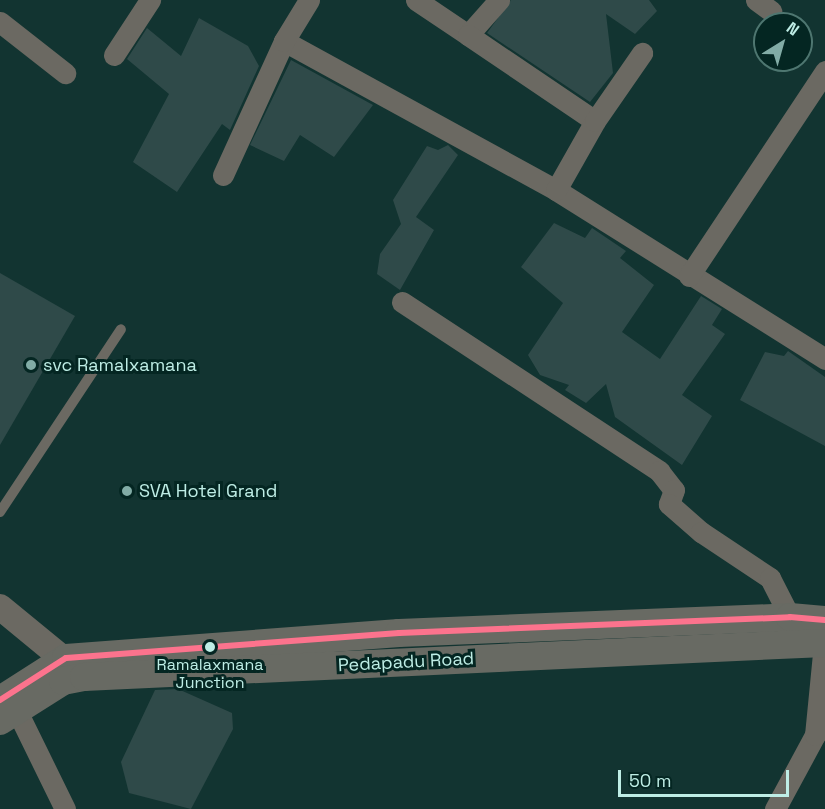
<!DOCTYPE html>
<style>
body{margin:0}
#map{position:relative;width:825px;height:809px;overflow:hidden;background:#123431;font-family:"Space Grotesk",sans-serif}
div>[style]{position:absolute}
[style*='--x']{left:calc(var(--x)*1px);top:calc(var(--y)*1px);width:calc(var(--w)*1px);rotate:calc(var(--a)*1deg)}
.building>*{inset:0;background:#2f4a49}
.service>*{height:10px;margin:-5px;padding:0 5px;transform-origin:5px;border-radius:5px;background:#6b6962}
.minor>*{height:21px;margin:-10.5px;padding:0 10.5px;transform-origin:10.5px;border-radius:10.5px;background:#6b6962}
.tertiary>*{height:26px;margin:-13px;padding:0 13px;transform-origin:13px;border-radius:13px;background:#6b6962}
.secondary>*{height:28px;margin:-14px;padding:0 14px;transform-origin:14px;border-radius:14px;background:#686a63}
.bus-1>*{height:6px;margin:-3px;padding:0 3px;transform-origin:3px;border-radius:3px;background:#fc738d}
.dots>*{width:16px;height:16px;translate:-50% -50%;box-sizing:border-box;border:3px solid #042622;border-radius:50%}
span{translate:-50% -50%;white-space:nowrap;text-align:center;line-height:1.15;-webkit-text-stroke:6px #042622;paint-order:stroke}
.bus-label{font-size:16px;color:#beede5}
.poi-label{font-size:18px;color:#beede5}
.left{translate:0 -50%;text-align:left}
.street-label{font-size:18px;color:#beede5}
.north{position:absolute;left:753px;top:12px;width:60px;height:60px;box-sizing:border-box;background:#042622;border:2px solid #4e7670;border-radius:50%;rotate:37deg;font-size:16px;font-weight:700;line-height:24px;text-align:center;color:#beede5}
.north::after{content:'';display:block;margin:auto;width:21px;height:27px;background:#82aca6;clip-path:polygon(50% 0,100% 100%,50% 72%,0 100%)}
.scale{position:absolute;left:618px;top:770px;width:171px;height:27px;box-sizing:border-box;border:3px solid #beede5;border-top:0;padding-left:8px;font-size:18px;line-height:21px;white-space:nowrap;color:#beede5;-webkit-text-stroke:4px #042622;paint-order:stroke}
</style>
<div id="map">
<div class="building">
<div style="clip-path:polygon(511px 0,649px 0,657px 11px,635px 34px,606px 14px,613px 73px,590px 102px,487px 33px)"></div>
<div style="clip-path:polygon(199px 18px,248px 46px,259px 66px,230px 130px,222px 124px,177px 192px,133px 162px,169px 94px,127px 59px,147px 28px,181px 56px)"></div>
<div style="clip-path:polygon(291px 60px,373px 105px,334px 157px,300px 135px,284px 161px,250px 145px)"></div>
<div style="clip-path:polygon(448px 145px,458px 155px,416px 217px,434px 230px,400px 290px,377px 274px,380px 254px,401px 224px,393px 200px,427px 146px,438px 150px)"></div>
<div style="clip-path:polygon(554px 223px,585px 238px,592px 228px,626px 251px,620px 258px,654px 285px,622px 332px,660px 359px,701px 296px,722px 309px,712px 325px,725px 334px,682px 395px,712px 416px,682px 465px,615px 417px,606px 384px,586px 403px,565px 390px,569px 385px,540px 375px,528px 355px,563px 303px,521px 267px)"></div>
<div style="clip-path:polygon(0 273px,75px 316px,0 445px)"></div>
<div style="clip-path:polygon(788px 351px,825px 377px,825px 446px,740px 400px,765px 352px,784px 356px)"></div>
<div style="clip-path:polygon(178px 689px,232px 713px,233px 729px,191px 809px,129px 793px,121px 762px,155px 690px)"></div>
</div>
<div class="service">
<div style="--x:0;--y:512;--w:219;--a:-56.5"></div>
</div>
<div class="minor">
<div style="--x:416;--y:0;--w:63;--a:33.9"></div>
<div style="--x:468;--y:35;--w:47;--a:-48.5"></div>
<div style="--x:756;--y:0;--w:19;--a:36"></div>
<div style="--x:0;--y:22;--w:83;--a:38.1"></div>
<div style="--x:468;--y:35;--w:153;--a:34.1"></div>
<div style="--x:284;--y:41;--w:310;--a:28.7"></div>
<div style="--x:556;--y:190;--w:318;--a:32.1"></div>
<div style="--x:114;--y:55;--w:66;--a:-56.8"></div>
<div style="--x:223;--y:175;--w:147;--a:-65.5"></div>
<div style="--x:284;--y:41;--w:48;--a:-58.6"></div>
<div style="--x:556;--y:190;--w:79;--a:-60.5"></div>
<div style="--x:595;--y:121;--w:83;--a:-55.3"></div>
<div style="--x:689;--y:276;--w:246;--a:-56.4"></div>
<div style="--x:402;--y:302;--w:308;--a:33.3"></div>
<div style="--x:659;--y:471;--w:24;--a:52"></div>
<div style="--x:674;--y:490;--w:15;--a:110"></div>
<div style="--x:669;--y:504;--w:43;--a:41.2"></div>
<div style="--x:701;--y:532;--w:83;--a:33.7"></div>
<div style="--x:770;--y:578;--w:44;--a:62.9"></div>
<div style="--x:17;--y:711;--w:109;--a:63.9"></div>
<div style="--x:775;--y:809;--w:84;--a:-61.6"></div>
<div style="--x:815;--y:735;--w:92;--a:-84.4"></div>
</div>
<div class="tertiary">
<div style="--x:0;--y:607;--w:101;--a:39.4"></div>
</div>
<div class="secondary">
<div style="--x:0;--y:700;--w:78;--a:-32.5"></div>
<div style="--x:66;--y:658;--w:334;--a:-4.3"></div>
<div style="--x:399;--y:633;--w:391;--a:-2.3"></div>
<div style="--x:790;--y:617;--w:35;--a:5"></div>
<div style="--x:0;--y:721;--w:75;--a:-32.4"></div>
<div style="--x:63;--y:681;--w:21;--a:-11"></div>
<div style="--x:84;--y:677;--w:742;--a:-2.63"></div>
</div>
<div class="bus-1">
<div style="--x:0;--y:700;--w:78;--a:-32.5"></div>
<div style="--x:66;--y:658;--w:334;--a:-4.3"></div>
<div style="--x:399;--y:633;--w:391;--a:-2.3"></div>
<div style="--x:790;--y:617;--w:35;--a:5"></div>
</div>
<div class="dots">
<div style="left:31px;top:365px;background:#82aca6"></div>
<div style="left:127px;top:491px;background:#82aca6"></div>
<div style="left:210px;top:647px;background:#beede5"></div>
</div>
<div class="bus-label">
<span style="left:210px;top:674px">Ramalaxmana<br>Junction</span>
</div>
<div class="poi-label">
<span class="left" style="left:43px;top:365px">svc Ramalxamana</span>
<span class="left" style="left:139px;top:491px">SVA Hotel Grand</span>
</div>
<div class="street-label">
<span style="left:406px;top:662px;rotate:-3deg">Pedapadu Road</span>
</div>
<div class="north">N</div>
<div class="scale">50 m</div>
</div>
